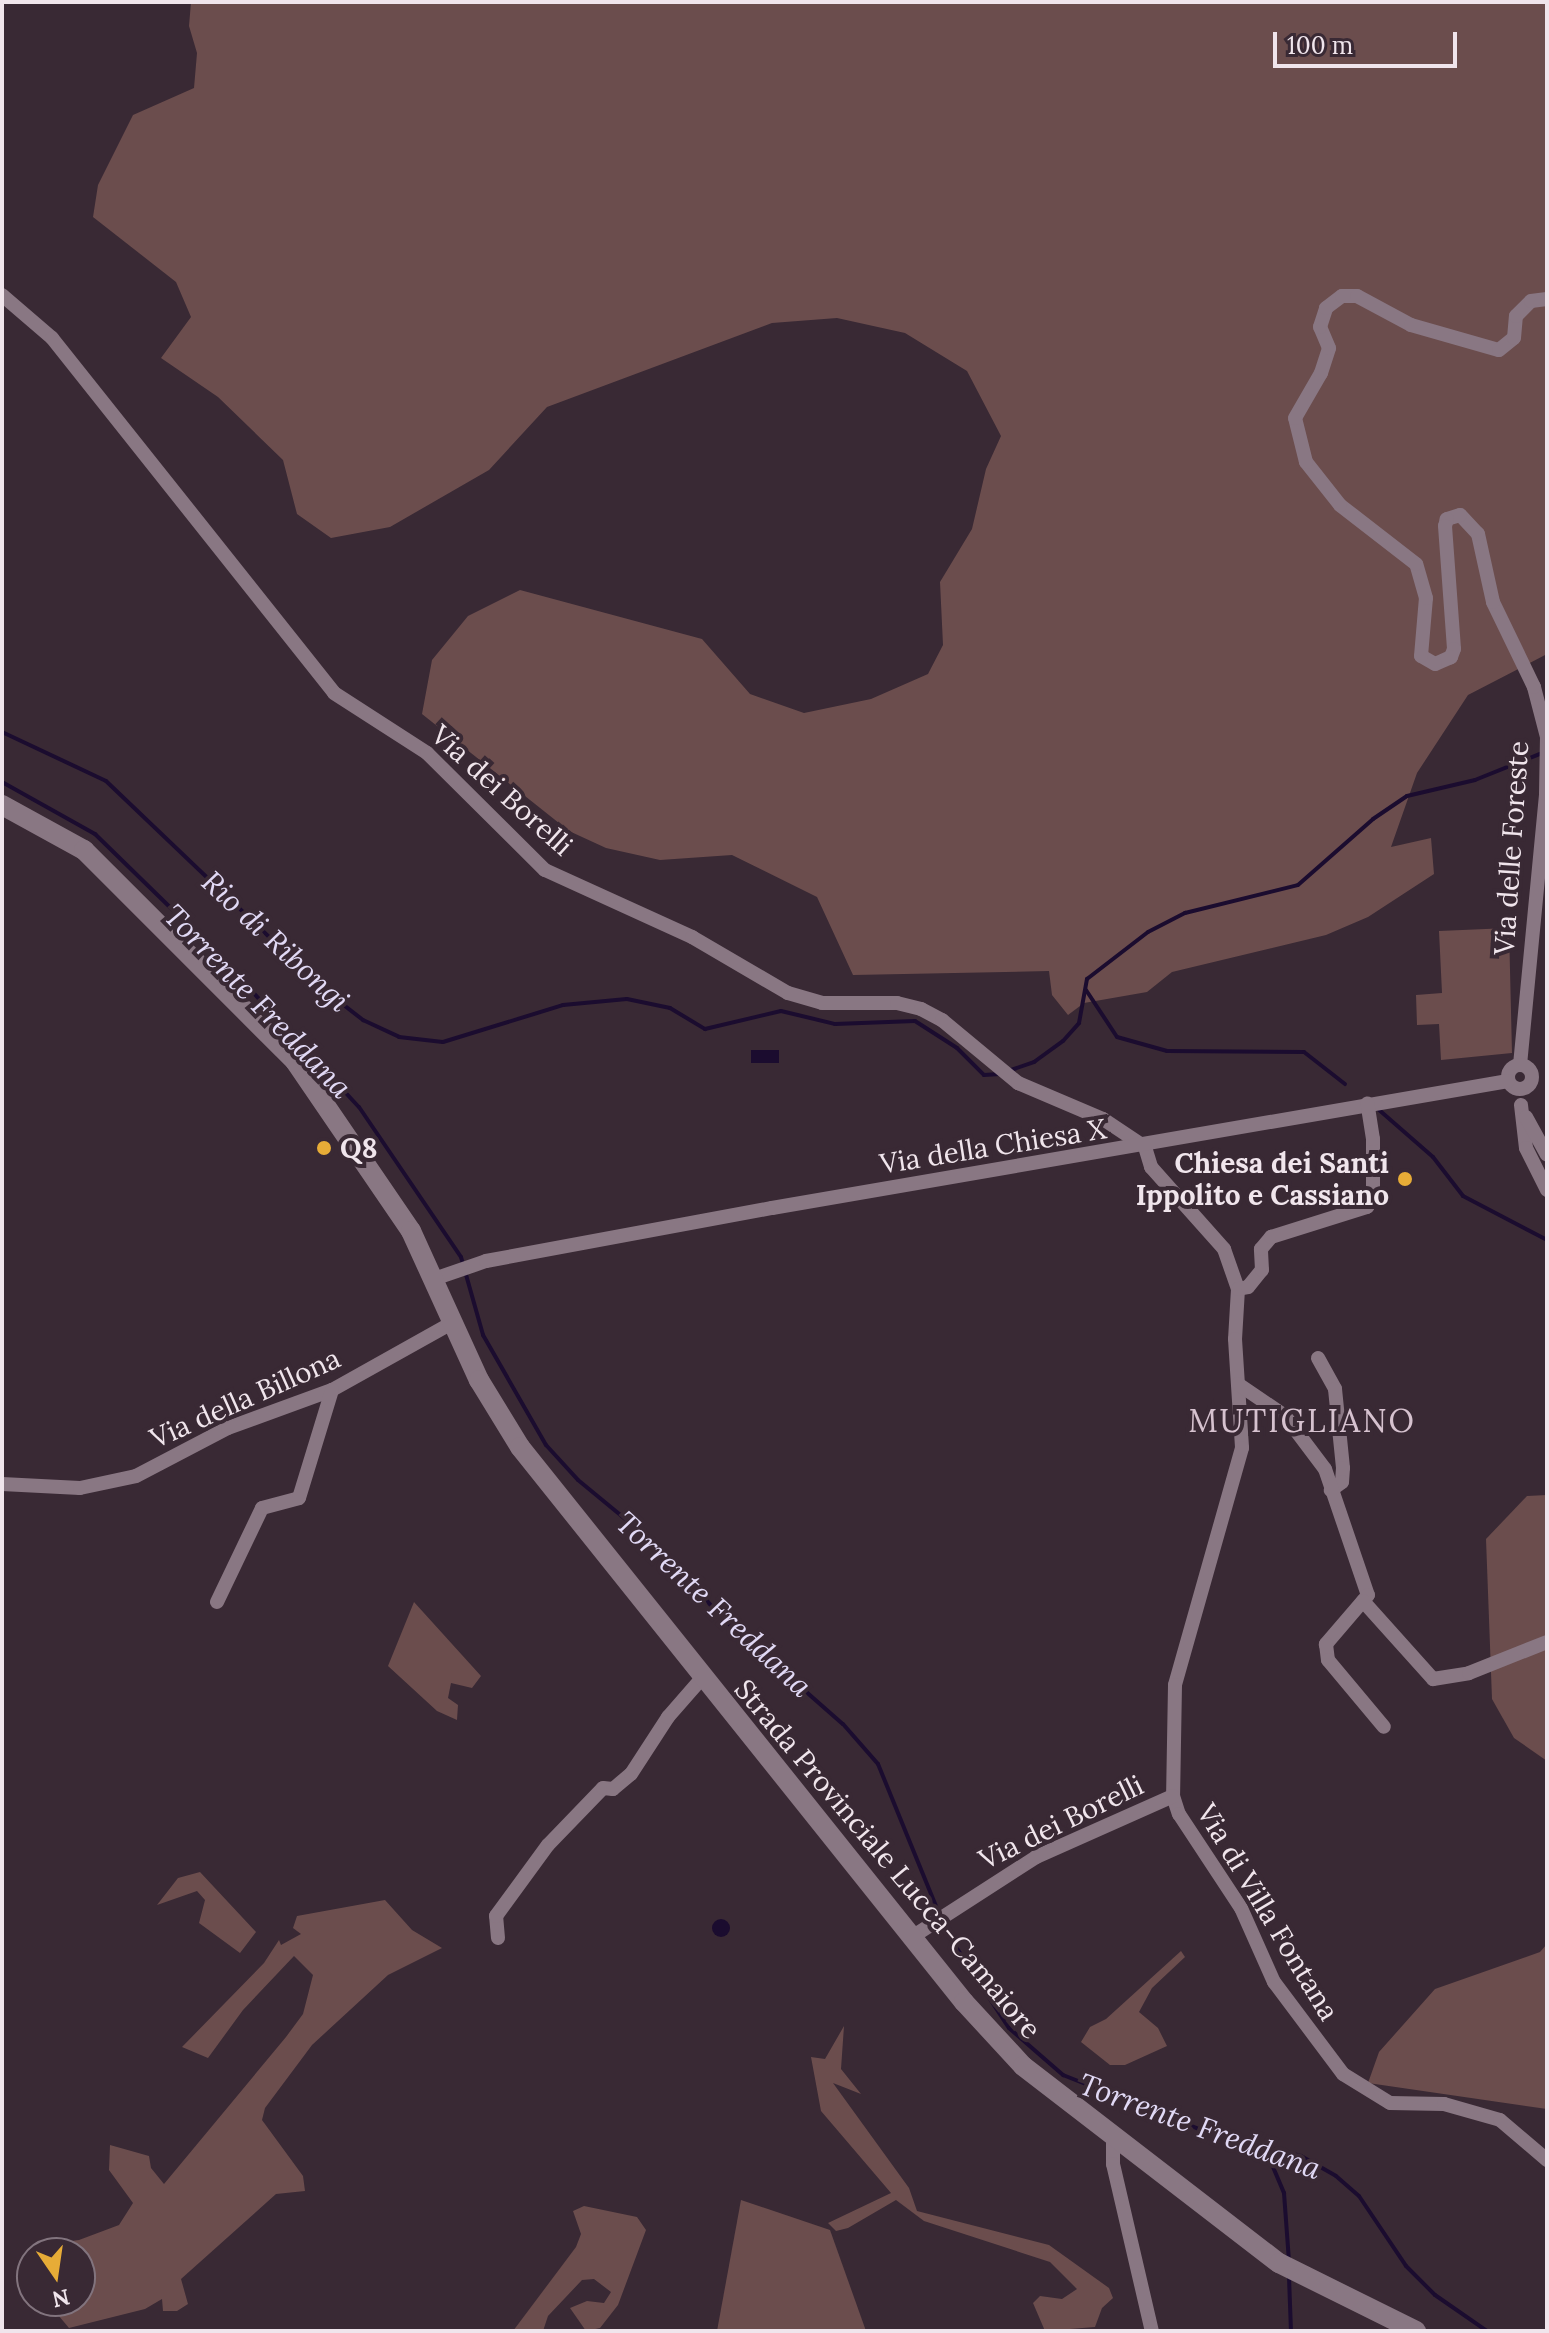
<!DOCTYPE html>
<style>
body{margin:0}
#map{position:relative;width:1549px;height:2333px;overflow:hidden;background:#392934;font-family:Lora,serif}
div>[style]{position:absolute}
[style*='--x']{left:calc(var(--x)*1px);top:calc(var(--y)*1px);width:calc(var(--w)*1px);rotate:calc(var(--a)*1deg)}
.green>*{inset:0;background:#6b4d4d}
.water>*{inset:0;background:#1b0c2f;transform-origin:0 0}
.round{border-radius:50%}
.stream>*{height:4px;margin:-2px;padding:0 2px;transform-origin:2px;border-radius:2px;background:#1b0c2f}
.minor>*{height:14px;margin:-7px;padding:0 7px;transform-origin:7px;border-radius:7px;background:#897783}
.minor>.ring{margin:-7px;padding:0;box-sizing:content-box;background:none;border:14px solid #897783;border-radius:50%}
.secondary>*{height:20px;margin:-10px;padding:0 10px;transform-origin:10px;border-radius:10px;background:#897783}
.dots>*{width:22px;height:22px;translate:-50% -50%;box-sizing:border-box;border:4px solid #392934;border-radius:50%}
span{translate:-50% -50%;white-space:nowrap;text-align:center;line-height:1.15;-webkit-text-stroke:8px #392934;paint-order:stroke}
.street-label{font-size:28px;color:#f0e5ec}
.poi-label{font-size:28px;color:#f0e5ec;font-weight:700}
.left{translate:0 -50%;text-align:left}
.right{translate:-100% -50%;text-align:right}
.water-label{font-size:30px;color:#e1d9f5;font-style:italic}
.quarter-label{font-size:32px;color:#d6c2cf;letter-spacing:2px}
.frame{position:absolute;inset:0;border:4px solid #f0e5ec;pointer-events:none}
.north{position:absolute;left:16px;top:2237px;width:80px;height:80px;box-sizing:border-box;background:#392934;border:2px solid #82747e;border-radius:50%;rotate:167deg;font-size:22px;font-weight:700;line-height:32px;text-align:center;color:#f0e5ec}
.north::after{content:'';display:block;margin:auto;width:28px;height:36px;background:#e7ac37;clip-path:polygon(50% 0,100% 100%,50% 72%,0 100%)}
.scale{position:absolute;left:1273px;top:32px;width:184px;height:36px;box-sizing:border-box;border:4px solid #f0e5ec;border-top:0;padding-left:10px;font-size:24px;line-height:28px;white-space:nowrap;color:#f0e5ec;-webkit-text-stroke:6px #392934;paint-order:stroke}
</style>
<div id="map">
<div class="green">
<div style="clip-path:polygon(191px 2px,1547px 2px,1547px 654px,1468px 695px,1417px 773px,1391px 847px,1431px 838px,1434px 874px,1368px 917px,1326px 935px,1172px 972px,1147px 992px,1084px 1003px,1068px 1015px,1052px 995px,1049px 971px,853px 975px,817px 897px,732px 855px,660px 860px,606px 848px,569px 831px,422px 714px,432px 660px,468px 616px,520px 590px,702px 639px,750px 694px,804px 713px,871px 699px,928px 674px,943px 645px,940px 582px,972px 529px,986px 469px,1001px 436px,967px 371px,905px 333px,837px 318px,772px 323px,547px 407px,489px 470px,390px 527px,331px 538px,297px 514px,283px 460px,218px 397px,161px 358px,191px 317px,176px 282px,93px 217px,98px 185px,133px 115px,194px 88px,197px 53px,189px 26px)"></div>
<div style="clip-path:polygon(1509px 928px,1512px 1053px,1441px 1060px,1439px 1024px,1417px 1025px,1416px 995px,1442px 993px,1439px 931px)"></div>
<div style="clip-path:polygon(1547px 1495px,1547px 1761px,1514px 1738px,1492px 1699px,1486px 1539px,1527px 1496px)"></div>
<div style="clip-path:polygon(414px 1602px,481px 1676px,472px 1688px,451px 1683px,448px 1698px,458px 1705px,457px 1720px,437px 1711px,388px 1666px)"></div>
<div style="clip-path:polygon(200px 1872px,256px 1932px,240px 1953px,199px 1923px,205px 1900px,197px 1891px,157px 1905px,178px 1878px)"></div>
<div style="clip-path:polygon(385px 1900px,412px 1930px,442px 1948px,388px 1975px,312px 2045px,265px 2108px,262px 2120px,303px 2176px,305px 2191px,276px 2194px,181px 2279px,188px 2304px,177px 2311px,163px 2311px,162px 2299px,145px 2309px,69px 2328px,53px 2309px,40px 2307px,35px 2301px,80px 2301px,80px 2253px,45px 2253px,42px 2245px,79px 2240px,119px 2225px,133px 2203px,109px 2170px,110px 2145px,149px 2156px,151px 2168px,164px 2184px,286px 2037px,303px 2014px,313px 1975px,294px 1956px,243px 2010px,208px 2058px,182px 2047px,264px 1963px,279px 1940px,281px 1945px,301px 1934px,293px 1928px,297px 1916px)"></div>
<div style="clip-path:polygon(1547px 1944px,1547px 2109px,1368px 2083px,1379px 2052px,1435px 1989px,1540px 1952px)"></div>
<div style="clip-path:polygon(1181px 1951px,1185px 1957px,1152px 1988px,1139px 2012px,1158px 2028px,1167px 2046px,1125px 2065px,1110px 2065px,1081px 2042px,1090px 2027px,1106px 2019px)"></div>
<div style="clip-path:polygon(844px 2026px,841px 2069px,861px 2094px,833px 2083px,909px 2188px,917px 2211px,1049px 2245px,1109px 2288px,1113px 2298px,1102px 2308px,1095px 2327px,1045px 2331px,1033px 2303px,1040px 2296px,1062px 2299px,1077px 2289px,1050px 2262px,924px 2221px,896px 2200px,848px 2228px,836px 2231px,828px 2223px,891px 2193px,821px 2111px,811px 2057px,825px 2059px)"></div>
<div style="clip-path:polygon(741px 2200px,830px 2230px,866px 2331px,717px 2331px)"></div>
<div style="clip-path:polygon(584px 2206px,637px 2217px,646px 2230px,618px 2305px,600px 2328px,586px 2331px,570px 2308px,587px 2301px,604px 2303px,611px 2292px,594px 2279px,582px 2280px,548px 2316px,543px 2331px,513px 2331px,576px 2247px,581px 2234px,573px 2211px)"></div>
</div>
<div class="water">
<div style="left:751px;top:1050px;width:28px;height:13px"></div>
<div class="round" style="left:712px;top:1919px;width:18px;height:18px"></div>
</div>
<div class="stream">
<div style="--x:2;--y:732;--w:115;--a:25.2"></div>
<div style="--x:106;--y:781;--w:306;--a:43.7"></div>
<div style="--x:327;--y:992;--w:46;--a:37.9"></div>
<div style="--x:363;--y:1020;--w:40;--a:25"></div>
<div style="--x:399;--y:1037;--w:44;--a:6.5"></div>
<div style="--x:443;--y:1042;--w:126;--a:-17.1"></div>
<div style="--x:563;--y:1005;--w:64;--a:-5.4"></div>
<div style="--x:627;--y:999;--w:44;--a:11.8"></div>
<div style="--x:670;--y:1008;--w:41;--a:31"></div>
<div style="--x:705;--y:1029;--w:78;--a:-13.3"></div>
<div style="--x:781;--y:1011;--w:56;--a:13.5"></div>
<div style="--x:835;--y:1024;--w:80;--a:-2.1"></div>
<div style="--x:915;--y:1021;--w:50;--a:32.7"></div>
<div style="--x:957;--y:1048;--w:38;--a:45"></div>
<div style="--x:984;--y:1075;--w:16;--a:-4"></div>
<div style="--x:2;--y:782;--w:107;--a:29.2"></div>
<div style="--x:95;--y:834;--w:165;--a:44.3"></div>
<div style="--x:213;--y:949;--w:215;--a:47.3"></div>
<div style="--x:359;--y:1107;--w:181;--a:55.8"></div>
<div style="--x:461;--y:1257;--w:81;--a:74.2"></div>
<div style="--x:483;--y:1335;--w:127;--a:60.2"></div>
<div style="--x:546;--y:1445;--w:47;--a:47.6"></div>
<div style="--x:578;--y:1480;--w:112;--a:39.5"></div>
<div style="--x:664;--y:1551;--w:87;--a:49.2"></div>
<div style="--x:721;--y:1617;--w:162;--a:41.3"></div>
<div style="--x:843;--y:1724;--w:53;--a:48.8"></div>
<div style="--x:878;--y:1764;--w:183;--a:67.8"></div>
<div style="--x:947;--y:1933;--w:113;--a:56.9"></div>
<div style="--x:1009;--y:2028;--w:72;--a:41"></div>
<div style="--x:1063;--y:2075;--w:152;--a:21.7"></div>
<div style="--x:1204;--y:2131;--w:100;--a:14.5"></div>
<div style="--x:1301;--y:2156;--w:40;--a:29.7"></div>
<div style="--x:1336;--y:2176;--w:30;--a:41"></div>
<div style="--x:1359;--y:2196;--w:84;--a:56.1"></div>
<div style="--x:1406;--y:2266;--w:41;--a:45"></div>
<div style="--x:1435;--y:2295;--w:63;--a:34.7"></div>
<div style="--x:1086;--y:990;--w:56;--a:56.6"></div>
<div style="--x:1117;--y:1037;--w:52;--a:15.6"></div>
<div style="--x:1167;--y:1051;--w:137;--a:0.4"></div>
<div style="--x:1304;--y:1052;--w:52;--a:38"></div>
<div style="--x:1008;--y:1071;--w:28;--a:-19"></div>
<div style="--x:1034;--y:1062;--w:36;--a:-36"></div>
<div style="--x:1063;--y:1041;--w:24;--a:-48"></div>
<div style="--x:1079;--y:1023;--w:45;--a:-79.7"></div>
<div style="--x:1087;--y:979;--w:77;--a:-37.6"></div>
<div style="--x:1148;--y:932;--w:42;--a:-27.2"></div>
<div style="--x:1185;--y:913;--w:116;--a:-13.9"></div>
<div style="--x:1298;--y:885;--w:100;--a:-41.3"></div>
<div style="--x:1373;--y:819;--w:41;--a:-34.1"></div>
<div style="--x:1407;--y:796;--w:70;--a:-13.2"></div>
<div style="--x:1475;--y:780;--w:72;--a:-21.9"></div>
<div style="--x:1378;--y:1109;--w:73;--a:41.1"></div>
<div style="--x:1433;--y:1157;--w:49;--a:52.4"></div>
<div style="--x:1463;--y:1196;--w:95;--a:27.6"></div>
<div style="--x:1265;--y:2148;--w:49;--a:67.1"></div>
<div style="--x:1284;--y:2193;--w:68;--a:85.8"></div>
<div style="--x:1289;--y:2277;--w:54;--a:87.9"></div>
</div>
<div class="minor">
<div style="--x:2;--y:295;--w:66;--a:40.7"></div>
<div style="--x:52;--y:338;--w:453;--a:51.5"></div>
<div style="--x:334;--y:693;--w:111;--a:32.8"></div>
<div style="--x:427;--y:753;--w:166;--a:44.8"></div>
<div style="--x:545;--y:870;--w:162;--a:24.5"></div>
<div style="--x:692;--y:937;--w:111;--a:30.3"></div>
<div style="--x:788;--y:993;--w:35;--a:16"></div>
<div style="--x:822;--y:1003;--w:75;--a:0"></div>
<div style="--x:897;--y:1003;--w:25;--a:14"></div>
<div style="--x:921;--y:1009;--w:24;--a:28"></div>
<div style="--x:942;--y:1020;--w:99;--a:39.7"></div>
<div style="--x:1018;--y:1083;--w:92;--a:23"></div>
<div style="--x:1103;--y:1119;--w:50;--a:33.7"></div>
<div style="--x:1145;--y:1147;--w:21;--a:73"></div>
<div style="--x:1151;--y:1167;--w:110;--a:48.3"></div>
<div style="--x:1224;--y:1249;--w:42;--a:70.7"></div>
<div style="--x:1238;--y:1289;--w:50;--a:93.4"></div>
<div style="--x:1235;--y:1339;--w:109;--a:86.3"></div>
<div style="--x:1242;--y:1448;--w:246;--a:105.8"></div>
<div style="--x:1175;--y:1685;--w:111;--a:91"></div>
<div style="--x:1173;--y:1796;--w:19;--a:72"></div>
<div style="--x:1179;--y:1814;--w:113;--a:56.6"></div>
<div style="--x:1241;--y:1908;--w:81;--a:66"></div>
<div style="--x:1274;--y:1982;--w:115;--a:53.1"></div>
<div style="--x:1343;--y:2074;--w:55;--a:31.7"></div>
<div style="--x:1390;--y:2103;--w:54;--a:1.1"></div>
<div style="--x:1444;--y:2104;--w:58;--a:15.9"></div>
<div style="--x:1500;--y:2120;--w:62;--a:40.4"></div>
<div style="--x:1520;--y:1065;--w:272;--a:-84.5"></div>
<div style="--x:1546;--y:794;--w:57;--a:-89"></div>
<div style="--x:1547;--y:737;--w:52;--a:-104.6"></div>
<div style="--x:1534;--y:687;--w:94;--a:-115.8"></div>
<div style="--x:1493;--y:602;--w:70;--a:-102.4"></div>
<div style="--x:1478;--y:534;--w:26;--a:-133"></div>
<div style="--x:1460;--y:515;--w:14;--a:163"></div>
<div style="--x:1447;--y:519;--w:7;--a:106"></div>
<div style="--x:1445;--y:526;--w:123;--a:85.8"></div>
<div style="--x:1454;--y:649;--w:9;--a:111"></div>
<div style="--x:1451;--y:657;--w:17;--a:156"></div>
<div style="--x:1435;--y:664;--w:16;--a:-150"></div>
<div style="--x:1421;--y:656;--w:58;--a:-85.1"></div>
<div style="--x:1426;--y:598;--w:35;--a:-106"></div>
<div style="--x:1416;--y:564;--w:96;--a:-142.2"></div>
<div style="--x:1340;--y:505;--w:55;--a:-128.3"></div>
<div style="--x:1306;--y:462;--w:45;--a:-104"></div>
<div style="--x:1295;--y:418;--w:52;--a:-60"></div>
<div style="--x:1321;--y:373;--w:26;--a:-72"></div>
<div style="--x:1329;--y:348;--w:23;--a:-113"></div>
<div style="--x:1320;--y:327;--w:20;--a:-72"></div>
<div style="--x:1326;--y:308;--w:20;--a:-37"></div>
<div style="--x:1342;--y:296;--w:15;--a:0"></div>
<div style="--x:1357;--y:296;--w:61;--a:28.2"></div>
<div style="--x:1411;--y:325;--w:91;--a:15.9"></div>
<div style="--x:1499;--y:350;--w:19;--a:-39"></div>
<div style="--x:1514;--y:338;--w:22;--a:-85"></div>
<div style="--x:1516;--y:316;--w:21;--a:-45"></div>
<div style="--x:1531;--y:301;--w:16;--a:-7"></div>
<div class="ring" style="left:1508px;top:1065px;width:10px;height:10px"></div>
<div style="--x:1521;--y:1105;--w:43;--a:83.4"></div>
<div style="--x:1526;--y:1148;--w:47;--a:63.4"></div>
<div style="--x:1526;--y:1117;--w:43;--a:61.1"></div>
<div style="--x:434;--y:1279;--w:55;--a:-19.1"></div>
<div style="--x:486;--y:1261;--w:291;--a:-10.5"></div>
<div style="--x:772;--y:1208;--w:747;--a:-9.79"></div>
<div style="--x:1238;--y:1289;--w:10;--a:-11"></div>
<div style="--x:1248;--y:1287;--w:22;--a:-51"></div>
<div style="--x:1262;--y:1270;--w:21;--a:-93"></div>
<div style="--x:1261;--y:1249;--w:16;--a:-50"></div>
<div style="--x:1271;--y:1237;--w:101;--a:-17.4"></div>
<div style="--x:1367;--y:1207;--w:14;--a:-65"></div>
<div style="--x:1373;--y:1194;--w:55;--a:-90"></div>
<div style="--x:1373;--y:1139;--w:36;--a:-99"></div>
<div style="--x:1318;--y:1358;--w:35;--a:61"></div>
<div style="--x:1335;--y:1389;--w:79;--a:84.2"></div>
<div style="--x:1343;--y:1468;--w:14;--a:94"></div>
<div style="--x:1342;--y:1482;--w:14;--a:144"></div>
<div style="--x:1238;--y:1384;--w:57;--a:34.2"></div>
<div style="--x:1285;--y:1416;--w:66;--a:53"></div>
<div style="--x:1325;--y:1469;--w:133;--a:71.2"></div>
<div style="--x:1368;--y:1595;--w:65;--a:130.6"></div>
<div style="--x:1326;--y:1644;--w:16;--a:83"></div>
<div style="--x:1328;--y:1660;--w:87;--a:50.1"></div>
<div style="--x:2;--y:1484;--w:78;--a:2.9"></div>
<div style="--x:80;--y:1488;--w:57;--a:-12.1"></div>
<div style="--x:136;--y:1476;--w:104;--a:-27.6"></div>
<div style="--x:228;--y:1428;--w:111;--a:-20.1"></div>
<div style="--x:332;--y:1390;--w:137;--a:-29.2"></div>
<div style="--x:1363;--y:1601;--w:105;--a:48.1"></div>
<div style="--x:1433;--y:1679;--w:36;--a:-9"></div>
<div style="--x:1469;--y:1673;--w:84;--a:-21.7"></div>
<div style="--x:217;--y:1602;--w:104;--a:-64.4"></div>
<div style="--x:262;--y:1508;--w:38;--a:-15"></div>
<div style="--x:299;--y:1498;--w:113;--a:-73"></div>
<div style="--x:912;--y:1937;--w:148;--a:-32.8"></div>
<div style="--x:1036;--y:1857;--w:150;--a:-24"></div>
<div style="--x:498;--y:1938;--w:22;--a:-95"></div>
<div style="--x:496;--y:1916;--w:88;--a:-53.8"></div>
<div style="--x:548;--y:1845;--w:79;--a:-46"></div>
<div style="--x:603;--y:1788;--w:10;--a:6"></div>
<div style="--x:613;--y:1789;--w:23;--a:-40"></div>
<div style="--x:631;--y:1774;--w:68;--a:-57"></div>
<div style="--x:668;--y:1717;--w:52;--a:-48.9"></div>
<div style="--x:1113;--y:2138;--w:26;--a:90"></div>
<div style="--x:1113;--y:2164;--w:171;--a:76.9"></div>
</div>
<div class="secondary">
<div style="--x:2;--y:805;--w:94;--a:28.8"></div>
<div style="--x:84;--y:850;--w:298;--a:45"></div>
<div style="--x:295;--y:1061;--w:206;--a:55.7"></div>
<div style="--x:411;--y:1231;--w:164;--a:65.5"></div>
<div style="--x:479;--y:1380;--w:79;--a:58.5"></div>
<div style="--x:520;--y:1447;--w:711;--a:51.34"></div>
<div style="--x:964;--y:2002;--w:87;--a:47.3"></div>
<div style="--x:1023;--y:2066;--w:323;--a:37.6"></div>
<div style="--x:1279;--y:2263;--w:153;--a:26.4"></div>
</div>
<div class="dots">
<div style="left:324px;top:1148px;background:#e7ac37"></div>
<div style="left:1405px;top:1179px;background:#e7ac37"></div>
</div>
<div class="street-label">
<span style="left:502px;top:790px;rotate:42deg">Via dei Borelli</span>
<span style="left:1511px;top:848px;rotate:-86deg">Via delle Foreste</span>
<span style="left:993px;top:1146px;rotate:-9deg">Via della Chiesa X</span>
<span style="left:245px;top:1398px;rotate:-24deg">Via della Billona</span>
<span style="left:1061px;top:1822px;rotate:-26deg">Via dei Borelli</span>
<span style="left:888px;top:1859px;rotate:50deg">Strada Provinciale Lucca-Camaiore</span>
<span style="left:1268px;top:1912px;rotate:59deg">Via di Villa Fontana</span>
</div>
<div class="poi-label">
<span class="left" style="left:340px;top:1148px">Q8</span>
<span class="right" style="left:1389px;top:1179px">Chiesa dei Santi<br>Ippolito e Cassiano</span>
</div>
<div class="water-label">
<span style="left:276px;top:941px;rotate:43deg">Rio di Ribongi</span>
<span style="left:258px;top:1001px;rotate:46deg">Torrente Freddana</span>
<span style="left:714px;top:1604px;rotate:43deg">Torrente Freddana</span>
<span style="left:1200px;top:2126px;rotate:20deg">Torrente Freddana</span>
</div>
<div class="quarter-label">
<span style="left:1302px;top:1421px">MUTIGLIANO</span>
</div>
<div class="frame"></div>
<div class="north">N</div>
<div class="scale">100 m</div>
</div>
